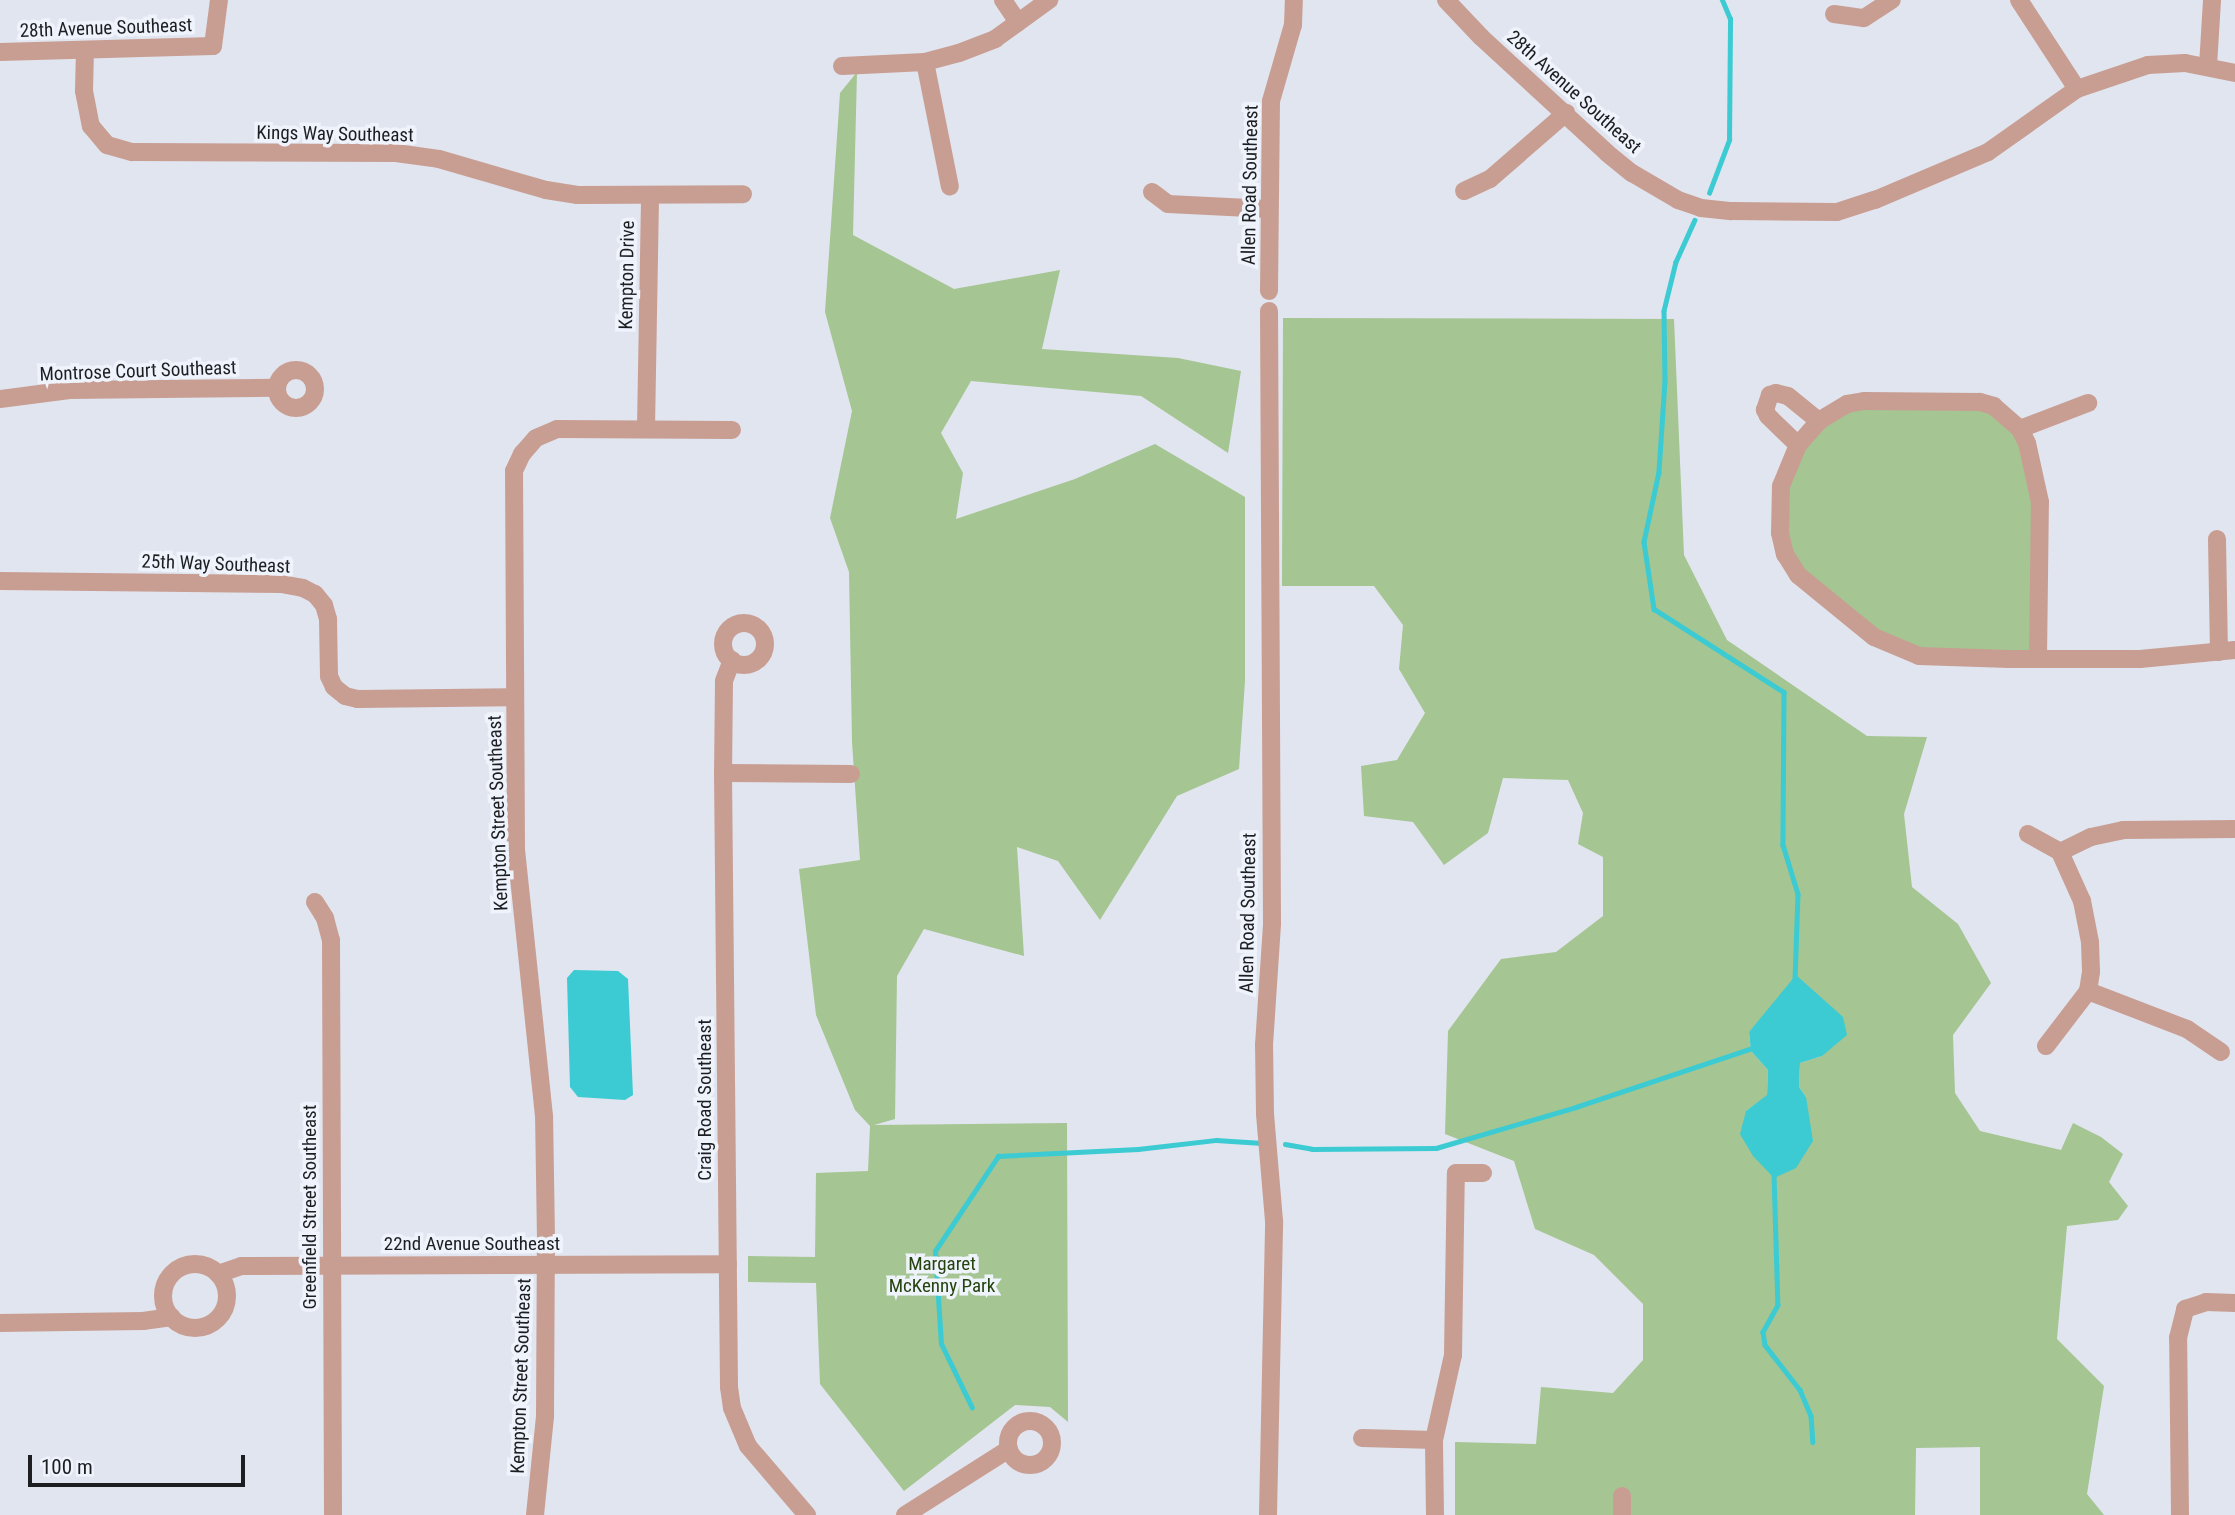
<!DOCTYPE html>
<style>
body{margin:0}
#map{position:relative;width:2235px;height:1515px;overflow:hidden;background:#e1e5ef;font-family:"Roboto Condensed",sans-serif}
div>[style]{position:absolute}
[style*='--x']{left:calc(var(--x)*1px);top:calc(var(--y)*1px);width:calc(var(--w)*1px);rotate:calc(var(--a)*1deg)}
.green>*{inset:0;background:#a5c592}
.water>*{inset:0;background:#3ccbd2}
.stream>*{height:4.5px;margin:-2.25px;padding:0 2.25px;transform-origin:2.25px;border-radius:2.25px;background:#3ccbd2}
.minor>*{height:18px;margin:-9px;padding:0 9px;transform-origin:9px;border-radius:9px;background:#c89e93}
.minor>.ring{margin:-9px;padding:0;box-sizing:content-box;background:none;border:18px solid #c89e93;border-radius:50%}
span{translate:-50% -50%;white-space:nowrap;text-align:center;line-height:1.15;-webkit-text-stroke:7px #eef3fc;paint-order:stroke}
.street-label{font-size:19px;color:#1c1e21}
.park-label{font-size:19px;color:#25430c}
.scale{position:absolute;left:28px;top:1455px;width:217px;height:32px;box-sizing:border-box;border:4px solid #1c1e21;border-top:0;padding-left:9px;font-size:21px;line-height:24px;white-space:nowrap;color:#1c1e21;-webkit-text-stroke:5px #eef3fc;paint-order:stroke}
</style>
<div id="map">
<div class="green">
<div style="clip-path:polygon(857px 72px,853px 235px,954px 289px,1060px 270px,1042px 349px,1178px 358px,1241px 371px,1228px 453px,1141px 396px,971px 381px,941px 433px,963px 473px,956px 519px,1075px 479px,1155px 444px,1245px 497px,1245px 681px,1239px 769px,1177px 796px,1100px 920px,1058px 861px,1017px 847px,1024px 956px,924px 929px,897px 976px,895px 1119px,874px 1125px,1067px 1123px,1068px 1422px,1050px 1407px,1015px 1405px,904px 1491px,820px 1384px,816px 1283px,748px 1282px,748px 1256px,815px 1257px,816px 1173px,868px 1171px,870px 1126px,855px 1110px,816px 1015px,799px 869px,860px 860px,852px 742px,849px 572px,830px 518px,852px 411px,825px 312px,840px 93px)"></div>
<div style="clip-path:polygon(evenodd,1283px 318px,1674px 319px,1684px 555px,1727px 640px,1867px 736px,1927px 737px,1904px 814px,1912px 887px,1958px 924px,1991px 983px,1953px 1035px,1955px 1093px,1980px 1131px,2061px 1150px,2073px 1123px,2101px 1137px,2123px 1154px,2109px 1182px,2128px 1206px,2118px 1220px,2067px 1226px,2057px 1339px,2104px 1386px,2087px 1494px,2104px 1515px,1980px 1515px,1980px 1447px,1916px 1448px,1915px 1515px,1455px 1515px,1455px 1442px,1536px 1444px,1541px 1387px,1613px 1393px,1643px 1360px,1643px 1304px,1594px 1255px,1535px 1229px,1514px 1161px,1445px 1134px,1448px 1031px,1501px 959px,1556px 952px,1603px 916px,1603px 857px,1578px 844px,1583px 813px,1568px 780px,1503px 778px,1488px 833px,1444px 865px,1413px 822px,1364px 816px,1361px 766px,1397px 760px,1425px 713px,1399px 669px,1403px 625px,1374px 586px,1282px 586px,1283px 318px,1771px 1009px,1822px 1056px,1800px 1063px,1799px 1087px,1806px 1097px,1746px 1111px,1767px 1096px,1768px 1070px,1751px 1051px,1749px 1032px,1771px 1009px)"></div>
<div style="clip-path:polygon(1980px 402px,2004px 415px,2035px 477px,2038px 659px,1901px 650px,1789px 564px,1781px 486px,1819px 421px,1847px 404px)"></div>
</div>
<div class="water">
<div style="clip-path:polygon(574px 970px,618px 971px,628px 979px,633px 1095px,625px 1100px,578px 1097px,570px 1087px,567px 978px)"></div>
<div style="clip-path:polygon(1796px 975px,1843px 1017px,1847px 1035px,1822px 1056px,1800px 1063px,1799px 1087px,1806px 1097px,1813px 1141px,1796px 1168px,1774px 1178px,1753px 1156px,1740px 1134px,1746px 1111px,1767px 1095px,1768px 1070px,1751px 1051px,1749px 1032px)"></div>
</div>
<div class="stream">
<div style="--x:1709;--y:193;--w:57;--a:-69.3"></div>
<div style="--x:1729;--y:140;--w:121;--a:-89.5"></div>
<div style="--x:1730;--y:19;--w:21;--a:-113"></div>
<div style="--x:1695;--y:220;--w:46;--a:114.3"></div>
<div style="--x:1676;--y:262;--w:50;--a:103.8"></div>
<div style="--x:1664;--y:311;--w:70;--a:89.2"></div>
<div style="--x:1665;--y:381;--w:91;--a:93.8"></div>
<div style="--x:1659;--y:472;--w:72;--a:102.1"></div>
<div style="--x:1644;--y:542;--w:68;--a:81.5"></div>
<div style="--x:1654;--y:609;--w:154;--a:32.6"></div>
<div style="--x:1784;--y:692;--w:153;--a:90.4"></div>
<div style="--x:1783;--y:845;--w:51;--a:73"></div>
<div style="--x:1798;--y:894;--w:87;--a:92"></div>
<div style="--x:1285;--y:1144;--w:27;--a:10"></div>
<div style="--x:1312;--y:1149;--w:124;--a:-0.5"></div>
<div style="--x:1436;--y:1148;--w:146;--a:-16.3"></div>
<div style="--x:1576;--y:1107;--w:189;--a:-18.5"></div>
<div style="--x:1774;--y:1174;--w:131;--a:88.3"></div>
<div style="--x:1778;--y:1305;--w:31;--a:119"></div>
<div style="--x:1763;--y:1332;--w:13;--a:81"></div>
<div style="--x:1765;--y:1345;--w:57;--a:52.1"></div>
<div style="--x:1800;--y:1390;--w:28;--a:67"></div>
<div style="--x:1811;--y:1416;--w:26;--a:86"></div>
<div style="--x:972;--y:1408;--w:71;--a:-115.8"></div>
<div style="--x:941;--y:1344;--w:93;--a:-93.7"></div>
<div style="--x:935;--y:1251;--w:114;--a:-56.4"></div>
<div style="--x:998;--y:1156;--w:140;--a:-2.9"></div>
<div style="--x:1138;--y:1149;--w:79;--a:-6.6"></div>
<div style="--x:1216;--y:1140;--w:46;--a:3.7"></div>
</div>
<div class="minor">
<div style="--x:1003;--y:0;--w:27;--a:56"></div>
<div style="--x:1446;--y:0;--w:51;--a:46.6"></div>
<div style="--x:1481;--y:37;--w:171;--a:42.6"></div>
<div style="--x:1607;--y:153;--w:32;--a:39"></div>
<div style="--x:1632;--y:173;--w:53;--a:30.4"></div>
<div style="--x:1678;--y:200;--w:24;--a:19"></div>
<div style="--x:1701;--y:208;--w:31;--a:6"></div>
<div style="--x:1732;--y:211;--w:105;--a:0.5"></div>
<div style="--x:1837;--y:212;--w:40;--a:-18"></div>
<div style="--x:1875;--y:200;--w:123;--a:-23"></div>
<div style="--x:1988;--y:152;--w:109;--a:-35.3"></div>
<div style="--x:2077;--y:89;--w:75;--a:-18.7"></div>
<div style="--x:2148;--y:65;--w:37;--a:-3"></div>
<div style="--x:2185;--y:63;--w:51;--a:11.3"></div>
<div style="--x:2019;--y:0;--w:106;--a:56.9"></div>
<div style="--x:1834;--y:14;--w:30;--a:8"></div>
<div style="--x:1864;--y:18;--w:33;--a:-33"></div>
<div style="--x:85;--y:50;--w:41;--a:91.4"></div>
<div style="--x:84;--y:91;--w:36;--a:79"></div>
<div style="--x:91;--y:126;--w:25;--a:50"></div>
<div style="--x:107;--y:145;--w:26;--a:16"></div>
<div style="--x:132;--y:152;--w:264;--a:0.2"></div>
<div style="--x:396;--y:153;--w:43;--a:7.9"></div>
<div style="--x:439;--y:159;--w:111;--a:16.2"></div>
<div style="--x:546;--y:190;--w:32;--a:9"></div>
<div style="--x:578;--y:195;--w:165;--a:-0.3"></div>
<div style="--x:0;--y:52;--w:213;--a:-1.6"></div>
<div style="--x:213;--y:46;--w:46;--a:-82.6"></div>
<div style="--x:925;--y:62;--w:127;--a:78.7"></div>
<div style="--x:842;--y:66;--w:83;--a:-2.8"></div>
<div style="--x:925;--y:62;--w:35;--a:-15"></div>
<div style="--x:959;--y:53;--w:39;--a:-21"></div>
<div style="--x:995;--y:39;--w:67;--a:-35.8"></div>
<div style="--x:2208;--y:66;--w:66;--a:-86.5"></div>
<div style="--x:1464;--y:191;--w:29;--a:-25"></div>
<div style="--x:1490;--y:179;--w:101;--a:-41"></div>
<div style="--x:1152;--y:192;--w:20;--a:37"></div>
<div style="--x:1168;--y:204;--w:101;--a:2.8"></div>
<div style="--x:1269;--y:291;--w:190;--a:-89.4"></div>
<div style="--x:1271;--y:101;--w:79;--a:-73.9"></div>
<div style="--x:1293;--y:25;--w:25;--a:-88"></div>
<div class="ring" style="left:277px;top:370px;width:20px;height:20px"></div>
<div style="--x:0;--y:399;--w:70;--a:-7.4"></div>
<div style="--x:69;--y:390;--w:208;--a:-0.6"></div>
<div style="--x:646;--y:428;--w:232;--a:-89"></div>
<div style="--x:2020;--y:429;--w:73;--a:-20.9"></div>
<div style="--x:1798;--y:445;--w:42;--a:-136"></div>
<div style="--x:1768;--y:416;--w:7;--a:-117"></div>
<div style="--x:1765;--y:410;--w:16;--a:-72"></div>
<div style="--x:1770;--y:395;--w:6;--a:-18"></div>
<div style="--x:1776;--y:393;--w:12;--a:14"></div>
<div style="--x:1788;--y:396;--w:40;--a:39"></div>
<div style="--x:2217;--y:539;--w:113;--a:89"></div>
<div style="--x:0;--y:581;--w:281;--a:0.6"></div>
<div style="--x:281;--y:584;--w:22;--a:10"></div>
<div style="--x:303;--y:588;--w:13;--a:27"></div>
<div style="--x:315;--y:594;--w:14;--a:51"></div>
<div style="--x:324;--y:605;--w:15;--a:74"></div>
<div style="--x:328;--y:619;--w:57;--a:89"></div>
<div style="--x:329;--y:676;--w:12;--a:66"></div>
<div style="--x:334;--y:687;--w:14;--a:39"></div>
<div style="--x:345;--y:696;--w:13;--a:13"></div>
<div style="--x:358;--y:699;--w:157;--a:-0.7"></div>
<div class="ring" style="left:723px;top:623px;width:24px;height:24px"></div>
<div style="--x:2038;--y:659;--w:157;--a:-89.3"></div>
<div style="--x:2040;--y:502;--w:60;--a:-102.4"></div>
<div style="--x:2027;--y:443;--w:16;--a:-117"></div>
<div style="--x:2020;--y:429;--w:35;--a:-139"></div>
<div style="--x:1994;--y:406;--w:15;--a:-164"></div>
<div style="--x:1980;--y:402;--w:116;--a:-179.5"></div>
<div style="--x:1864;--y:401;--w:17;--a:170"></div>
<div style="--x:1847;--y:404;--w:33;--a:149"></div>
<div style="--x:1819;--y:421;--w:32;--a:131"></div>
<div style="--x:1798;--y:445;--w:44;--a:112.5"></div>
<div style="--x:1781;--y:486;--w:47;--a:91.2"></div>
<div style="--x:1780;--y:533;--w:22;--a:77"></div>
<div style="--x:1785;--y:554;--w:25;--a:58"></div>
<div style="--x:1798;--y:575;--w:98;--a:39.2"></div>
<div style="--x:1874;--y:637;--w:49;--a:22.9"></div>
<div style="--x:1919;--y:656;--w:90;--a:1.9"></div>
<div style="--x:2009;--y:659;--w:131;--a:0"></div>
<div style="--x:2140;--y:659;--w:95;--a:-5.4"></div>
<div style="--x:732;--y:660;--w:22;--a:111"></div>
<div style="--x:724;--y:681;--w:92;--a:90.6"></div>
<div style="--x:723;--y:773;--w:614;--a:89.44"></div>
<div style="--x:729;--y:1387;--w:21;--a:82"></div>
<div style="--x:732;--y:1408;--w:41;--a:67.2"></div>
<div style="--x:748;--y:1446;--w:91;--a:49.5"></div>
<div style="--x:723;--y:773;--w:128;--a:0.4"></div>
<div style="--x:2028;--y:834;--w:37;--a:29"></div>
<div style="--x:2060;--y:852;--w:34;--a:-26"></div>
<div style="--x:2091;--y:837;--w:33;--a:-12"></div>
<div style="--x:2123;--y:830;--w:112;--a:-0.5"></div>
<div style="--x:315;--y:902;--w:19;--a:58"></div>
<div style="--x:325;--y:918;--w:23;--a:75"></div>
<div style="--x:331;--y:940;--w:575;--a:89.8"></div>
<div style="--x:2088;--y:991;--w:106;--a:21"></div>
<div style="--x:2187;--y:1029;--w:41;--a:34.1"></div>
<div style="--x:2046;--y:1046;--w:69;--a:-52.6"></div>
<div style="--x:2088;--y:991;--w:20;--a:-81"></div>
<div style="--x:2091;--y:971;--w:29;--a:-92"></div>
<div style="--x:2090;--y:942;--w:42;--a:-101"></div>
<div style="--x:2082;--y:901;--w:54;--a:-114.2"></div>
<div class="ring" style="left:163px;top:1264px;width:46px;height:46px"></div>
<div style="--x:218;--y:1274;--w:24;--a:-19"></div>
<div style="--x:241;--y:1266;--w:487;--a:-0.2"></div>
<div style="--x:0;--y:1323;--w:143;--a:-0.8"></div>
<div style="--x:143;--y:1321;--w:29;--a:-8"></div>
<div class="ring" style="left:1008px;top:1421px;width:26px;height:26px"></div>
<div style="--x:1362;--y:1438;--w:72;--a:1.6"></div>
<div style="--x:535;--y:1515;--w:100;--a:-84.2"></div>
<div style="--x:545;--y:1416;--w:177;--a:-89.7"></div>
<div style="--x:546;--y:1239;--w:123;--a:-90.9"></div>
<div style="--x:544;--y:1116;--w:268;--a:-96"></div>
<div style="--x:516;--y:849;--w:378;--a:-90.3"></div>
<div style="--x:514;--y:471;--w:19;--a:-65"></div>
<div style="--x:522;--y:454;--w:21;--a:-49"></div>
<div style="--x:536;--y:438;--w:23;--a:-23"></div>
<div style="--x:557;--y:429;--w:175;--a:0.3"></div>
<div style="--x:905;--y:1515;--w:123;--a:-32.4"></div>
<div style="--x:1268;--y:1515;--w:294;--a:-88.8"></div>
<div style="--x:1274;--y:1221;--w:108;--a:-94.8"></div>
<div style="--x:1265;--y:1113;--w:68;--a:-90.8"></div>
<div style="--x:1264;--y:1045;--w:122;--a:-86.2"></div>
<div style="--x:1272;--y:923;--w:612;--a:-90.28"></div>
<div style="--x:1435;--y:1515;--w:75;--a:-90.8"></div>
<div style="--x:1434;--y:1440;--w:87;--a:-77.4"></div>
<div style="--x:1453;--y:1355;--w:182;--a:-89.1"></div>
<div style="--x:1456;--y:1173;--w:27;--a:0"></div>
<div style="--x:1622;--y:1515;--w:19;--a:-90"></div>
<div style="--x:2180;--y:1515;--w:177;--a:-90.6"></div>
<div style="--x:2178;--y:1338;--w:30;--a:-76"></div>
<div style="--x:2185;--y:1309;--w:22;--a:-18"></div>
<div style="--x:2206;--y:1302;--w:29;--a:2"></div>
</div>
<div class="street-label">
<span style="left:106px;top:28px;rotate:-2deg">28th Avenue Southeast</span>
<span style="left:1574px;top:92px;rotate:42deg">28th Avenue Southeast</span>
<span style="left:335px;top:134px;rotate:1deg">Kings Way Southeast</span>
<span style="left:1250px;top:185px;rotate:-89deg">Allen Road Southeast</span>
<span style="left:627px;top:275px;rotate:-89deg">Kempton Drive</span>
<span style="left:138px;top:371px;rotate:-2deg">Montrose Court Southeast</span>
<span style="left:216px;top:564px;rotate:2deg">25th Way Southeast</span>
<span style="left:498px;top:813px;rotate:-92deg">Kempton Street Southeast</span>
<span style="left:1248px;top:913px;rotate:-89deg">Allen Road Southeast</span>
<span style="left:705px;top:1100px;rotate:-90deg">Craig Road Southeast</span>
<span style="left:310px;top:1207px;rotate:-90deg">Greenfield Street Southeast</span>
<span style="left:472px;top:1244px">22nd Avenue Southeast</span>
<span style="left:521px;top:1376px;rotate:-88deg">Kempton Street Southeast</span>
</div>
<div class="park-label">
<span style="left:942px;top:1275px">Margaret<br>McKenny Park</span>
</div>
<div class="scale">100 m</div>
</div>
